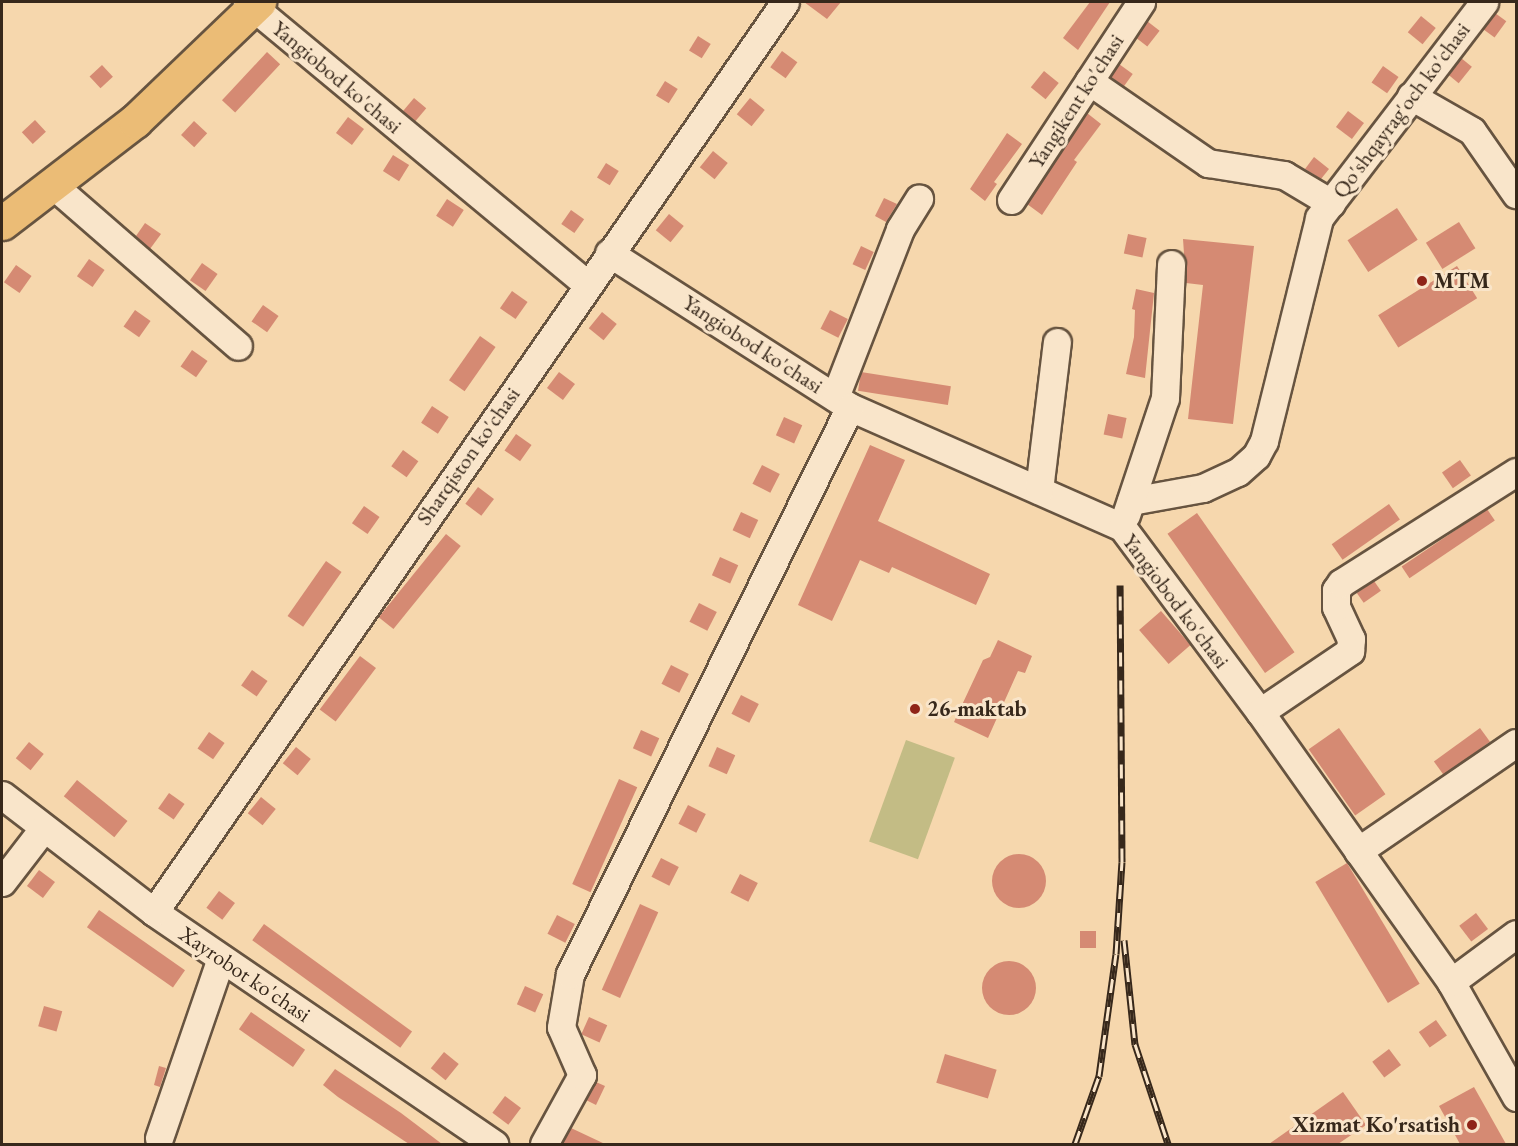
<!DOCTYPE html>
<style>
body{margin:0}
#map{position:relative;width:1518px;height:1146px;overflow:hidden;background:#f6d7ad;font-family:"EB Garamond",serif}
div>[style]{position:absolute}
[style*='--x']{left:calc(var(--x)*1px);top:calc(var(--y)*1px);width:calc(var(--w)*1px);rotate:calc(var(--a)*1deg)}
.green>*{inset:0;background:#c3bc85;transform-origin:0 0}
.building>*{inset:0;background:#d58a73;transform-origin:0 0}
.round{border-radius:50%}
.roads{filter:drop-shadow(2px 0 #675440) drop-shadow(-2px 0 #675440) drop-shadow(0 2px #675440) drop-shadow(0 -2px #675440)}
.minor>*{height:27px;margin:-13.5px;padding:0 13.5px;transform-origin:13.5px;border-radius:13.5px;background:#f9e5ca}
.major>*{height:33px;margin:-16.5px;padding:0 16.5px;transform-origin:16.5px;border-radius:16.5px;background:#ebbc76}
.rail>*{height:7px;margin-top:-3.5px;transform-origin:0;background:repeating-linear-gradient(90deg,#f9e5ca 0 14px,#37281b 0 28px);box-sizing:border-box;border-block:2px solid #37281b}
.dots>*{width:16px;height:16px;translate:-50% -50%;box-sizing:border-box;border:3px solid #f9e5ca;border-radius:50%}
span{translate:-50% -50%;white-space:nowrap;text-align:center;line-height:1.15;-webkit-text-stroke:6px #f9e5ca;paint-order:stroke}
.street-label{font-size:22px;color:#37281b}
.poi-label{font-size:22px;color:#37281b;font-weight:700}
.left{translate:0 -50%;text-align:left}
.right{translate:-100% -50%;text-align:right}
.frame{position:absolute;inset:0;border:3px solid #37281b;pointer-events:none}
</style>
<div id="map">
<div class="green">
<div style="left:906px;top:740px;width:52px;height:108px;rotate:20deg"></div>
</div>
<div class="building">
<div style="clip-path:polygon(804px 2px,841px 2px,827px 19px)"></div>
<div style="clip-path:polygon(1090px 2px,1110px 2px,1078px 50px,1063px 38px)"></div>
<div style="left:1495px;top:13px;width:14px;height:20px;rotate:36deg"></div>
<div style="left:1421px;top:16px;width:19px;height:21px;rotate:39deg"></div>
<div style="left:1147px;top:21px;width:16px;height:20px;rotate:38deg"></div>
<div style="left:698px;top:36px;width:15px;height:17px;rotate:32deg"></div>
<div style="left:782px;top:51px;width:19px;height:20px;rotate:36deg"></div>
<div style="left:267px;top:52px;width:18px;height:66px;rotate:43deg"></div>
<div style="left:1461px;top:58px;width:14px;height:21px;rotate:39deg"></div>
<div style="left:1119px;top:64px;width:17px;height:15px;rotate:36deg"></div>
<div style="left:102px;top:65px;width:16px;height:17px;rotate:47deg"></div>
<div style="left:1383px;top:66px;width:19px;height:20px;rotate:35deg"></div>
<div style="left:1044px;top:71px;width:19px;height:21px;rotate:39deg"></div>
<div style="left:665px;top:81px;width:15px;height:17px;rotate:32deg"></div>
<div style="left:414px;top:98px;width:16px;height:17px;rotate:40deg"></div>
<div style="left:750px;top:98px;width:19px;height:21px;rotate:39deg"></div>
<div style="left:1348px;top:111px;width:20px;height:20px;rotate:37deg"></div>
<div style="clip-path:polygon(1087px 113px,1101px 124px,1074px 160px,1077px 162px,1042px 215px,1027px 204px)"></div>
<div style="left:348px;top:117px;width:20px;height:20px;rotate:37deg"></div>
<div style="left:35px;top:120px;width:16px;height:18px;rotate:47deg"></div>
<div style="left:194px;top:121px;width:18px;height:19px;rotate:43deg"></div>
<div style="clip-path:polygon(1007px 133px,1022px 144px,994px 182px,997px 184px,985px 201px,970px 189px)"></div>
<div style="left:713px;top:151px;width:19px;height:21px;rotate:39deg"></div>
<div style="left:393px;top:155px;width:19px;height:19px;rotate:32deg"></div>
<div style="clip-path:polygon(1314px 157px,1329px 169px,1321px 179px,1305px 169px)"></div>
<div style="left:606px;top:163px;width:15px;height:17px;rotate:32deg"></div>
<div style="clip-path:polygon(884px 198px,897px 204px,886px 222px,875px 216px)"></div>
<div style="left:447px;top:199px;width:20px;height:20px;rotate:33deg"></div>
<div style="left:1397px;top:208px;width:38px;height:59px;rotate:57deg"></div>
<div style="left:571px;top:210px;width:16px;height:17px;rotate:35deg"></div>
<div style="left:669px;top:214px;width:19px;height:21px;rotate:39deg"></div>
<div style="left:1459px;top:222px;width:31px;height:39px;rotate:58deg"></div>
<div style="clip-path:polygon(145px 223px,161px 234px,150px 249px,136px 236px)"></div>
<div style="left:1128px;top:234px;width:19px;height:20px;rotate:12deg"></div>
<div style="clip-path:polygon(1183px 239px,1254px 246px,1233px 424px,1188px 419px,1203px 285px,1186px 283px)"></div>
<div style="left:861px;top:246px;width:14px;height:20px;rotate:25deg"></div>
<div style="left:89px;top:259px;width:19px;height:21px;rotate:35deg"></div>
<div style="left:202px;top:263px;width:19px;height:21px;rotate:35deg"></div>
<div style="left:16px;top:265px;width:19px;height:21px;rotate:35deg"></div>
<div style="left:1457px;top:266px;width:38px;height:93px;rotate:58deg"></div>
<div style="clip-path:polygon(1136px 289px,1154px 293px,1145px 378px,1126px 374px,1134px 337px,1135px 310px,1132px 309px)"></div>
<div style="left:512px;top:291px;width:19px;height:21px;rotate:35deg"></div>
<div style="left:263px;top:305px;width:19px;height:20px;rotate:35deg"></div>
<div style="left:135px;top:310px;width:19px;height:20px;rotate:35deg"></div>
<div style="left:830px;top:310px;width:20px;height:21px;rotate:27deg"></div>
<div style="left:602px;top:312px;width:19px;height:21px;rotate:39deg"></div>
<div style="left:480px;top:336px;width:19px;height:54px;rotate:35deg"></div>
<div style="left:192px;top:350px;width:19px;height:20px;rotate:35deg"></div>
<div style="left:559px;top:372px;width:20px;height:20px;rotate:37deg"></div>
<div style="left:861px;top:372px;width:91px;height:19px;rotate:9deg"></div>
<div style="left:432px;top:406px;width:20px;height:20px;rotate:33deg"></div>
<div style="left:1108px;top:414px;width:19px;height:21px;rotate:12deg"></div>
<div style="left:784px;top:417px;width:20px;height:20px;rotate:24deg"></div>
<div style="left:516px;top:434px;width:19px;height:20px;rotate:35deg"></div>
<div style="clip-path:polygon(870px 445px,905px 460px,878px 521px,990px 574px,976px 605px,892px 567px,889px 573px,860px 560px,832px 621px,798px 605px)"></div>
<div style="left:403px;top:450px;width:19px;height:20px;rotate:36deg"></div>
<div style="left:1460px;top:460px;width:19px;height:22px;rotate:55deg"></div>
<div style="left:762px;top:465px;width:20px;height:21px;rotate:27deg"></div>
<div style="left:478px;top:487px;width:20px;height:21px;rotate:37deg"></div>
<div style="left:1389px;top:504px;width:19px;height:70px;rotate:55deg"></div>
<div style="left:364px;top:506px;width:19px;height:21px;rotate:35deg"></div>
<div style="left:1487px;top:509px;width:14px;height:103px;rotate:56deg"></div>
<div style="left:741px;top:512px;width:19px;height:20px;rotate:25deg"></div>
<div style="left:1197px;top:513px;width:170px;height:36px;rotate:55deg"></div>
<div style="left:446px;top:534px;width:19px;height:107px;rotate:39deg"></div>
<div style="left:720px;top:557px;width:20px;height:20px;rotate:24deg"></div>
<div style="left:326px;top:561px;width:19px;height:67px;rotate:35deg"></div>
<div style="left:1374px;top:581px;width:12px;height:21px;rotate:55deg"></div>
<div style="left:699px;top:603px;width:20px;height:21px;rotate:27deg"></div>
<div style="left:1161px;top:611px;width:45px;height:29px;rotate:49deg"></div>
<div style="clip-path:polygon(998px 640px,1032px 656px,1025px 673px,1018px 671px,988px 738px,954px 722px,983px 660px,990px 657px)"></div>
<div style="left:360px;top:656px;width:20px;height:67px;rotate:37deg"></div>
<div style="left:671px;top:665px;width:20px;height:21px;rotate:27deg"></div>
<div style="left:252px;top:670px;width:19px;height:19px;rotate:35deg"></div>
<div style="left:741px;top:695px;width:20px;height:21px;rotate:27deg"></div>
<div style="left:1339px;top:728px;width:81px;height:37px;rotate:55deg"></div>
<div style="left:1480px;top:728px;width:17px;height:57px;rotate:54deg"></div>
<div style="left:641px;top:730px;width:20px;height:20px;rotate:24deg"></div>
<div style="left:209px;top:732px;width:19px;height:20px;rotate:35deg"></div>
<div style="left:29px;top:742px;width:19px;height:21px;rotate:39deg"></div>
<div style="left:296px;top:747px;width:19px;height:21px;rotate:39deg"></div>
<div style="left:717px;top:747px;width:20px;height:21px;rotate:24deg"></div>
<div style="left:619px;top:779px;width:20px;height:115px;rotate:24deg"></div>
<div style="left:77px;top:780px;width:65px;height:21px;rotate:39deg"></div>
<div style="left:169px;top:793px;width:19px;height:19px;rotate:35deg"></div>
<div style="left:261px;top:797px;width:19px;height:21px;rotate:39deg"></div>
<div style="left:688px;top:805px;width:20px;height:21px;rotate:27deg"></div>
<div class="round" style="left:992px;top:854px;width:54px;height:54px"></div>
<div style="left:661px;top:858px;width:20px;height:21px;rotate:27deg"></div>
<div style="left:1347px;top:863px;width:141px;height:37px;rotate:59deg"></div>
<div style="left:39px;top:870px;width:20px;height:20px;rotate:37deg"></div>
<div style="left:740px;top:874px;width:20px;height:21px;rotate:27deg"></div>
<div style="left:219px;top:891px;width:20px;height:21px;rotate:37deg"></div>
<div style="left:640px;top:904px;width:20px;height:94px;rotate:24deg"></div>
<div style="left:99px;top:910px;width:105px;height:21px;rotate:35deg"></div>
<div style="left:1476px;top:913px;width:20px;height:21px;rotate:53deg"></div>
<div style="left:557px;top:915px;width:20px;height:21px;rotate:27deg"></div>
<div style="left:264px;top:924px;width:183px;height:20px;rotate:36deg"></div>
<div style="left:1080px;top:931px;width:16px;height:17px"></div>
<div class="round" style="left:982px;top:961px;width:54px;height:54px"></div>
<div style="left:525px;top:986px;width:20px;height:20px;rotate:24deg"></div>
<div style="left:44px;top:1006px;width:19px;height:21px;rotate:16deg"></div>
<div style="left:251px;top:1012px;width:66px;height:21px;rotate:35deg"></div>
<div style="left:589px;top:1017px;width:20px;height:19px;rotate:24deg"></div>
<div style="left:1436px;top:1020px;width:19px;height:21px;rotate:55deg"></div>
<div style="left:1389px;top:1049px;width:20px;height:21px;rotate:53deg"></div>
<div style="left:444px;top:1052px;width:19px;height:21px;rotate:39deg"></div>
<div style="left:945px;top:1054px;width:54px;height:30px;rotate:17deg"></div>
<div style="clip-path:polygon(159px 1066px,166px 1068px,160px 1087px,154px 1085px)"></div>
<div style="clip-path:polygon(335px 1069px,401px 1113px,442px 1144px,409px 1144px,338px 1097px,323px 1085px)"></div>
<div style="clip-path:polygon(596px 1082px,605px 1086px,596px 1105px,586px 1100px)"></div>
<div style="clip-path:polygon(1474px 1087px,1506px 1144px,1460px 1144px,1439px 1106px)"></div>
<div style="clip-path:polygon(1343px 1092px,1366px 1125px,1338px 1144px,1269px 1144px)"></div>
<div style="left:505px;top:1096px;width:20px;height:21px;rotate:37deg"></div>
<div style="clip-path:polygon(571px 1128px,605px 1144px,562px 1144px)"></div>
</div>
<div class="roads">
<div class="minor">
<div style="--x:247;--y:2;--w:442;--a:39.7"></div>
<div style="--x:1089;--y:81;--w:145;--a:34.6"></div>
<div style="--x:1208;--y:163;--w:77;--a:9"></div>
<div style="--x:1284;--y:175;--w:55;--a:30.8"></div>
<div style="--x:1411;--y:96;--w:70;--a:29.8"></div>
<div style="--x:1472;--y:131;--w:77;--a:55.1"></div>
<div style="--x:53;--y:185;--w:245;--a:41"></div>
<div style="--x:1011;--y:200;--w:237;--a:-56.7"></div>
<div style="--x:609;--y:253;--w:286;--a:32.6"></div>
<div style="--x:850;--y:407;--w:297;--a:23.8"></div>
<div style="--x:1122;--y:527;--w:231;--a:53.3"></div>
<div style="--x:1260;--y:712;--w:331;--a:54.7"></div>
<div style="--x:1451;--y:982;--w:132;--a:60.5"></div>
<div style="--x:835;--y:397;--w:180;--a:-68.8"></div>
<div style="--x:900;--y:229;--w:36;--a:-58"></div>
<div style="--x:1039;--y:490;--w:149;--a:-83.1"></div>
<div style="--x:1131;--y:501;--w:73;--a:-10.2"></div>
<div style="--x:1203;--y:488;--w:38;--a:-25"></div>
<div style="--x:1238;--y:472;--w:24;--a:-42"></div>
<div style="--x:1256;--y:456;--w:17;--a:-62"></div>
<div style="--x:1264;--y:441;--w:230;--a:-76.1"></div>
<div style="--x:1319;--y:218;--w:272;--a:-52.6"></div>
<div style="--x:1126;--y:515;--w:123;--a:-71.6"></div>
<div style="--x:1165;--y:398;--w:134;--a:-87.4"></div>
<div style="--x:1260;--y:712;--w:109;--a:-34.1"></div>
<div style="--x:1350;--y:651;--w:12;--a:-85"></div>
<div style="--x:1351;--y:639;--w:35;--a:-115"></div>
<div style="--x:1336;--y:607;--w:17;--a:-90"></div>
<div style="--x:1336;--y:590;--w:9;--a:-54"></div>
<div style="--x:1341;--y:583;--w:207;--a:-32.4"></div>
<div style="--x:2;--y:795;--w:192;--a:37.6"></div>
<div style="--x:154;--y:912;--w:412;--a:34.3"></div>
<div style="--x:1358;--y:851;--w:191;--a:-34.4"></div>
<div style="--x:2;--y:882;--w:66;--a:-52.4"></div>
<div style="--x:154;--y:912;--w:1107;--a:-55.26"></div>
<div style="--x:1451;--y:982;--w:81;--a:-36.4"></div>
<div style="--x:159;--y:1138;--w:190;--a:-71"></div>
<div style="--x:544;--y:1144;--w:79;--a:-61.2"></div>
<div style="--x:582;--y:1075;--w:52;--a:-113.6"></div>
<div style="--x:561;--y:1027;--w:54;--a:-80.4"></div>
<div style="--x:570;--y:974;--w:632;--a:-63.72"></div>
</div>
<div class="major">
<div style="--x:2;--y:223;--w:168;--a:-37.5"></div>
<div style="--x:135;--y:121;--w:172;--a:-43.8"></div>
</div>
</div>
<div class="rail">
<div style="--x:1124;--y:940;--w:105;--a:84"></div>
<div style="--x:1135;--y:1044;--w:105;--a:71.7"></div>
<div style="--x:1075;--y:1144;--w:72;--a:-70.6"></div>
<div style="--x:1099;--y:1076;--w:123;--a:-82.1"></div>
<div style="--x:1116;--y:954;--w:92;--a:-86.3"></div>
<div style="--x:1122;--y:862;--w:277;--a:-90.4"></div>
</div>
<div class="dots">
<div style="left:1422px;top:281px;background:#8f2418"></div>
<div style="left:915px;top:709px;background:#8f2418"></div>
<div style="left:1472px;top:1125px;background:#8f2418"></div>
</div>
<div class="street-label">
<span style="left:337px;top:77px;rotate:40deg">Yangiobod ko'chasi</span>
<span style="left:1076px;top:101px;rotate:-57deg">Yangikent ko'chasi</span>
<span style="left:1401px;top:110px;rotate:-53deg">Qo'shqayrag'och ko'chasi</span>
<span style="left:753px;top:344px;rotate:33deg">Yangiobod ko'chasi</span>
<span style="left:468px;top:456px;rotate:-55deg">Sharqiston ko'chasi</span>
<span style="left:1176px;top:601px;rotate:53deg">Yangiobod ko'chasi</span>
<span style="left:245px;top:974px;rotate:34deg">Xayrobot ko'chasi</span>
</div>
<div class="poi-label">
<span class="left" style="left:1434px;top:281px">MTM</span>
<span class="left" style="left:927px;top:709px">26-maktab</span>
<span class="right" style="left:1460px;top:1125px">Xizmat Ko'rsatish</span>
</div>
<div class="frame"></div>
</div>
